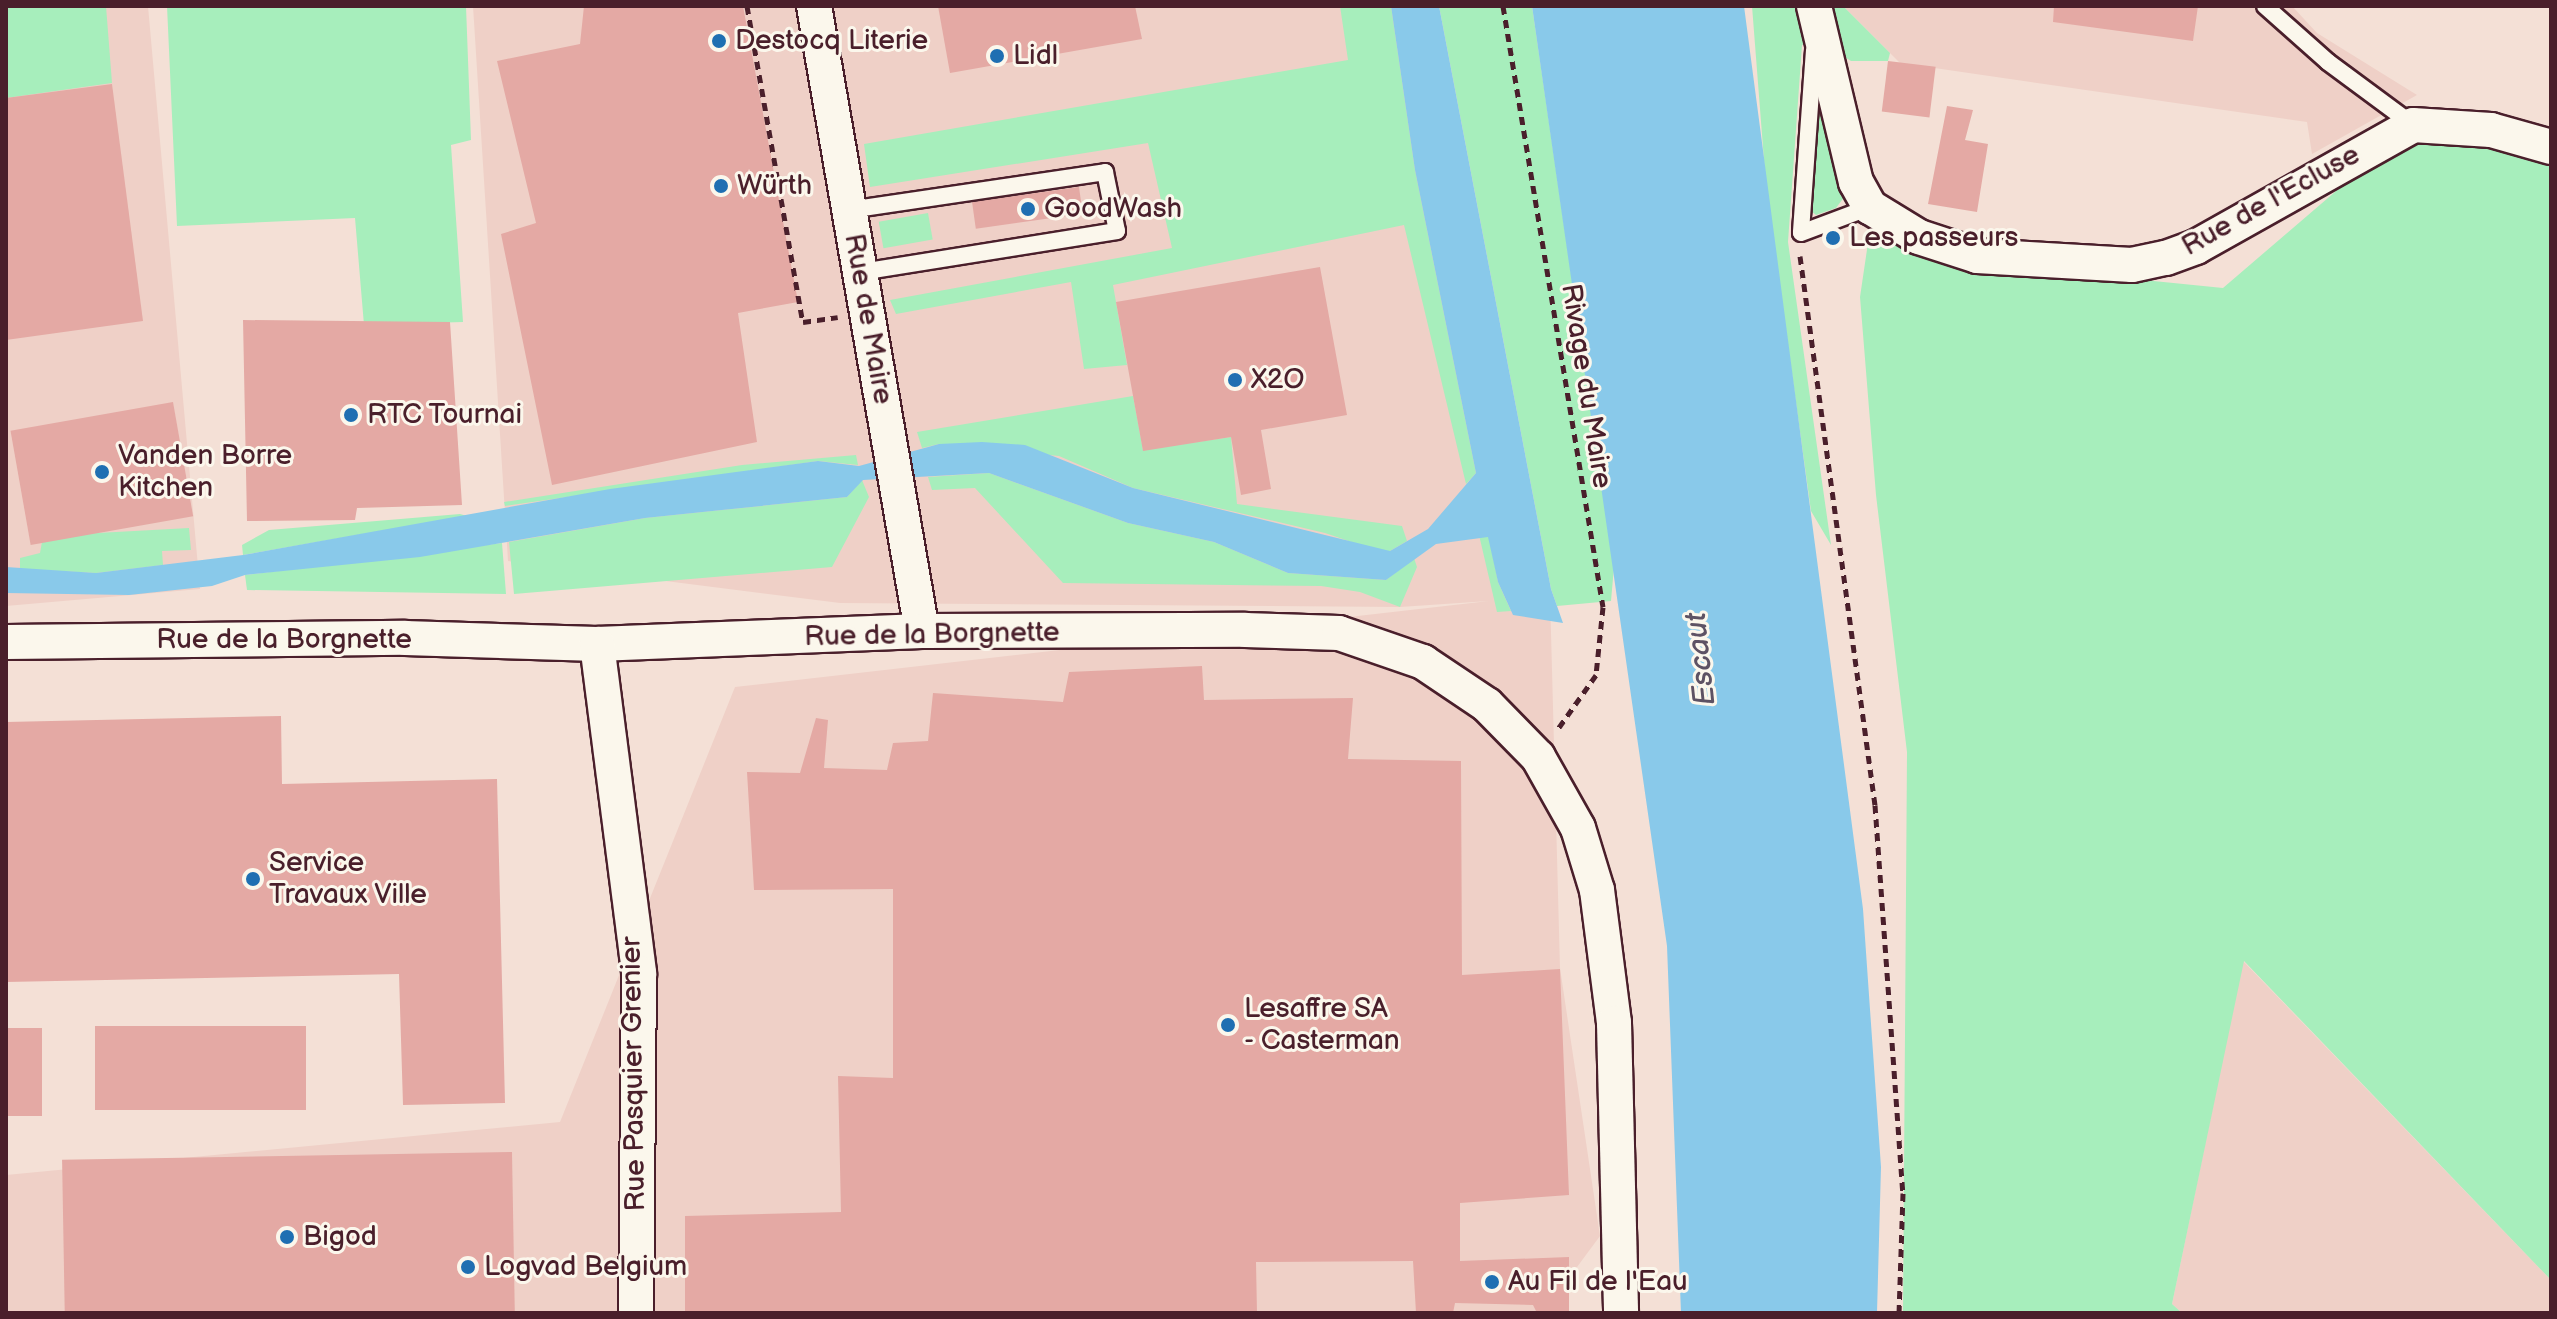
<!DOCTYPE html>
<meta charset="utf-8">
<style>
body{margin:0}
#map{position:relative;width:2557px;height:1319px;overflow:hidden;background:#f4e0d6;font-family:"Balsamiq Sans",sans-serif}
div>[style]{position:absolute}
[style*='--x']{left:calc(var(--x)*1px);top:calc(var(--y)*1px);width:calc(var(--w)*1px);rotate:calc(var(--a)*1deg)}
.built>*{inset:0;background:#efd0c7}
.green>*{inset:0;background:#a7eebc;transform-origin:0 0}
.water>*{inset:0;background:#89c9ea}
.building>*{inset:0;background:#e4a9a4;transform-origin:0 0}
.path>*{height:5px;margin-top:-2.5px;transform-origin:0;background:repeating-linear-gradient(90deg,#4a1f2b 0 8px,transparent 0 14px)}
.roads{filter:drop-shadow(2px 0 #4a1f2b) drop-shadow(-2px 0 #4a1f2b) drop-shadow(0 2px #4a1f2b) drop-shadow(0 -2px #4a1f2b)}
.service>*{height:16px;margin:-8px;padding:0 8px;transform-origin:8px;border-radius:8px;background:#fbf7ec}
.minor>*{height:34px;margin:-17px;padding:0 17px;transform-origin:17px;border-radius:17px;background:#fbf7ec}
.dots>*{width:22px;height:22px;translate:-50% -50%;box-sizing:border-box;border:4px solid #fbf7ec;border-radius:50%}
span{translate:-50% -50%;white-space:nowrap;text-align:center;line-height:1.15;-webkit-text-stroke:6px #fbf7ec;paint-order:stroke}
.poi-label{font-size:28px;color:#4a1f2b}
.left{translate:0 -50%;text-align:left}
.street-label{font-size:28px;color:#4a1f2b}
.water-label{font-size:30px;color:#5d5264;font-style:italic}
.frame{position:absolute;inset:0;border:8px solid #4a1f2b;pointer-events:none}
</style>
<div id="map">
<div class="built">
<div style="clip-path:polygon(6px 6px,148px 6px,200px 589px,6px 606px)"></div>
<div style="clip-path:polygon(473px 6px,1409px 6px,1550px 595px,1560px 968px,1600px 1236px,1543px 1313px,6px 1313px,6px 1175px,560px 1122px,735px 687px,1489px 601px,1400px 607px,840px 603px,508px 561px)"></div>
<div style="clip-path:polygon(1843px 6px,2292px 6px,2317px 33px,2417px 95px,2312px 154px,2307px 122px,1900px 63px)"></div>
<div style="clip-path:polygon(2243px 961px,2551px 1280px,2551px 1313px,2182px 1313px,2172px 1304px)"></div>
</div>
<div class="green">
<div style="clip-path:polygon(6px 6px,106px 6px,112px 83px,6px 98px)"></div>
<div style="clip-path:polygon(167px 6px,466px 6px,471px 140px,451px 145px,463px 322px,364px 325px,355px 218px,177px 226px)"></div>
<div style="clip-path:polygon(1340px 6px,1391px 6px,1415px 170px,1476px 473px,1466px 484px,1404px 225px,1113px 285px,1127px 365px,1084px 369px,1071px 282px,896px 314px,890px 300px,1172px 248px,1148px 143px,870px 187px,864px 144px,1348px 60px)"></div>
<div style="clip-path:polygon(1439px 6px,1532px 6px,1614px 567px,1611px 601px,1557px 606px,1551px 589px)"></div>
<div style="clip-path:polygon(1752px 6px,1843px 6px,1890px 53px,1888px 61px,1851px 61px,1816px 39px,1802px 45px,1788px 242px,1831px 545px,1811px 511px,1766px 186px)"></div>
<div style="clip-path:polygon(1817px 97px,1845px 196px,1836px 208px,1816px 215px,1811px 211px,1809px 180px)"></div>
<div style="clip-path:polygon(2413px 125px,2551px 158px,2551px 1280px,2244px 961px,2172px 1304px,2182px 1313px,1903px 1313px,1907px 752px,1876px 495px,1860px 297px,1869px 236px,1946px 260px,2223px 288px)"></div>
<div style="left:928px;top:213px;width:27px;height:50px;rotate:80deg"></div>
<div style="clip-path:polygon(1133px 396px,1143px 450px,1231px 437px,1237px 504px,1402px 526px,1407px 541px,1390px 551px,1378px 551px,1325px 533px,1133px 488px,1059px 456px,939px 444px,922px 448px,917px 432px)"></div>
<div style="clip-path:polygon(856px 455px,858px 465px,818px 461px,505px 506px,504px 502px,742px 465px)"></div>
<div style="clip-path:polygon(989px 473px,1128px 523px,1214px 542px,1288px 573px,1386px 580px,1414px 558px,1417px 567px,1400px 607px,1360px 592px,1321px 586px,1063px 583px,975px 488px,932px 490px,928px 477px)"></div>
<div style="clip-path:polygon(862px 480px,869px 497px,832px 567px,514px 594px,509px 542px,645px 518px,847px 497px)"></div>
<div style="clip-path:polygon(460px 514px,467px 516px,243px 555px,242px 545px,269px 530px)"></div>
<div style="clip-path:polygon(189px 528px,191px 550px,162px 551px,163px 565px,96px 573px,20px 569px,20px 558px,40px 553px,43px 536px)"></div>
<div style="clip-path:polygon(1479px 535px,1489px 537px,1498px 582px,1511px 611px,1497px 612px)"></div>
<div style="clip-path:polygon(502px 543px,506px 594px,247px 590px,245px 575px)"></div>
</div>
<div class="water">
<div style="clip-path:polygon(1391px 6px,1439px 6px,1551px 589px,1563px 623px,1513px 615px,1498px 582px,1488px 537px,1436px 544px,1386px 580px,1288px 573px,1214px 542px,1128px 523px,989px 473px,863px 480px,847px 497px,645px 518px,420px 557px,245px 575px,212px 586px,129px 595px,6px 593px,6px 567px,96px 573px,243px 555px,610px 489px,818px 461px,859px 466px,939px 444px,982px 442px,1025px 445px,1133px 488px,1390px 551px,1428px 529px,1476px 473px,1415px 170px)"></div>
<div style="clip-path:polygon(1532px 6px,1744px 6px,1863px 909px,1881px 1167px,1877px 1313px,1681px 1313px,1667px 946px)"></div>
</div>
<div class="building">
<div style="clip-path:polygon(584px 6px,743px 6px,798px 302px,738px 313px,757px 442px,552px 485px,501px 234px,536px 223px,497px 61px,580px 44px)"></div>
<div style="clip-path:polygon(938px 6px,1135px 6px,1142px 39px,950px 73px)"></div>
<div style="clip-path:polygon(2054px 6px,2198px 6px,2193px 41px,2053px 22px)"></div>
<div style="left:1888px;top:61px;width:48px;height:51px;rotate:7deg"></div>
<div style="clip-path:polygon(112px 84px,143px 321px,6px 340px,6px 98px)"></div>
<div style="clip-path:polygon(1947px 106px,1973px 110px,1965px 140px,1988px 144px,1977px 212px,1928px 204px)"></div>
<div style="left:1079px;top:187px;width:27px;height:108px;rotate:82deg"></div>
<div style="clip-path:polygon(1320px 267px,1347px 415px,1261px 430px,1271px 489px,1241px 495px,1231px 437px,1143px 451px,1116px 302px)"></div>
<div style="clip-path:polygon(243px 320px,450px 322px,462px 505px,357px 508px,355px 520px,247px 521px)"></div>
<div style="left:173px;top:402px;width:116px;height:165px;rotate:80deg"></div>
<div style="clip-path:polygon(1202px 666px,1204px 700px,1353px 698px,1348px 759px,1461px 761px,1462px 975px,1560px 969px,1569px 1195px,1460px 1203px,1460px 1261px,1569px 1257px,1569px 1313px,1537px 1313px,1533px 1305px,1455px 1303px,1453px 1313px,1416px 1313px,1413px 1261px,1256px 1262px,1257px 1313px,685px 1313px,685px 1216px,841px 1212px,838px 1076px,893px 1078px,893px 889px,754px 890px,747px 772px,800px 773px,816px 718px,828px 720px,824px 768px,887px 770px,893px 743px,928px 741px,933px 693px,1063px 702px,1069px 672px)"></div>
<div style="clip-path:polygon(281px 716px,282px 784px,497px 779px,505px 1103px,403px 1105px,399px 974px,6px 982px,6px 722px)"></div>
<div style="left:306px;top:1026px;width:84px;height:211px;rotate:90deg"></div>
<div style="left:6px;top:1028px;width:36px;height:88px"></div>
<div style="left:512px;top:1152px;width:161px;height:450px;rotate:89deg"></div>
</div>
<div class="path">
<div style="--x:747;--y:6;--w:321;--a:80"></div>
<div style="--x:803;--y:322;--w:35;--a:-8"></div>
<div style="--x:1503;--y:6;--w:609;--a:80.55"></div>
<div style="--x:1603;--y:607;--w:68;--a:95.9"></div>
<div style="--x:1596;--y:675;--w:67;--a:125.3"></div>
<div style="--x:1800;--y:256;--w:554;--a:82.22"></div>
<div style="--x:1875;--y:805;--w:389;--a:85.9"></div>
<div style="--x:1903;--y:1193;--w:120;--a:91.9"></div>
</div>
<div class="roads">
<div class="service">
<div style="--x:2265;--y:6;--w:84;--a:41.6"></div>
<div style="--x:2328;--y:62;--w:106;--a:36.5"></div>
<div style="--x:1814;--y:50;--w:183;--a:94.1"></div>
<div style="--x:1801;--y:233;--w:74;--a:-20.6"></div>
<div style="--x:849;--y:210;--w:259;--a:-8.4"></div>
<div style="--x:1105;--y:172;--w:60;--a:78.5"></div>
<div style="--x:1117;--y:231;--w:260;--a:170.9"></div>
</div>
<div class="minor">
<div style="--x:814;--y:6;--w:634;--a:80.2"></div>
<div style="--x:1814;--y:6;--w:181;--a:76.6"></div>
<div style="--x:1856;--y:182;--w:29;--a:61"></div>
<div style="--x:1870;--y:207;--w:57;--a:31.5"></div>
<div style="--x:1919;--y:237;--w:61;--a:18.1"></div>
<div style="--x:1977;--y:256;--w:155;--a:3.3"></div>
<div style="--x:2132;--y:265;--w:35;--a:-12"></div>
<div style="--x:2166;--y:258;--w:32;--a:-20"></div>
<div style="--x:2196;--y:247;--w:249;--a:-29.3"></div>
<div style="--x:2413;--y:125;--w:78;--a:3.7"></div>
<div style="--x:2491;--y:130;--w:62;--a:15.8"></div>
<div style="--x:6;--y:642;--w:399;--a:-0.6"></div>
<div style="--x:405;--y:638;--w:192;--a:1.8"></div>
<div style="--x:597;--y:644;--w:325;--a:-2.3"></div>
<div style="--x:922;--y:631;--w:323;--a:-0.2"></div>
<div style="--x:1245;--y:630;--w:94;--a:1.8"></div>
<div style="--x:1339;--y:633;--w:89;--a:19"></div>
<div style="--x:1423;--y:662;--w:77;--a:33.9"></div>
<div style="--x:1487;--y:705;--w:73;--a:45.6"></div>
<div style="--x:1538;--y:757;--w:81;--a:60.6"></div>
<div style="--x:1578;--y:828;--w:65;--a:73"></div>
<div style="--x:1597;--y:890;--w:134;--a:82.7"></div>
<div style="--x:1614;--y:1023;--w:290;--a:88.6"></div>
<div style="--x:597;--y:644;--w:332;--a:82.7"></div>
<div style="--x:639;--y:973;--w:340;--a:90.5"></div>
</div>
</div>
<div class="dots">
<div style="left:719px;top:41px;background:#1f6fb2"></div>
<div style="left:997px;top:56px;background:#1f6fb2"></div>
<div style="left:721px;top:186px;background:#1f6fb2"></div>
<div style="left:1028px;top:209px;background:#1f6fb2"></div>
<div style="left:1833px;top:238px;background:#1f6fb2"></div>
<div style="left:1235px;top:380px;background:#1f6fb2"></div>
<div style="left:351px;top:415px;background:#1f6fb2"></div>
<div style="left:102px;top:472px;background:#1f6fb2"></div>
<div style="left:253px;top:879px;background:#1f6fb2"></div>
<div style="left:1228px;top:1025px;background:#1f6fb2"></div>
<div style="left:287px;top:1237px;background:#1f6fb2"></div>
<div style="left:468px;top:1267px;background:#1f6fb2"></div>
<div style="left:1492px;top:1282px;background:#1f6fb2"></div>
</div>
<div class="poi-label">
<span class="left" style="left:735px;top:41px">Destocq Literie</span>
<span class="left" style="left:1013px;top:56px">Lidl</span>
<span class="left" style="left:737px;top:186px">Würth</span>
<span class="left" style="left:1044px;top:209px">GoodWash</span>
<span class="left" style="left:1849px;top:238px">Les passeurs</span>
<span class="left" style="left:1251px;top:380px">X2O</span>
<span class="left" style="left:367px;top:415px">RTC Tournai</span>
<span class="left" style="left:118px;top:472px">Vanden Borre<br>Kitchen</span>
<span class="left" style="left:269px;top:879px">Service<br>Travaux Ville</span>
<span class="left" style="left:1244px;top:1025px">Lesaffre SA<br>- Casterman</span>
<span class="left" style="left:303px;top:1237px">Bigod</span>
<span class="left" style="left:484px;top:1267px">Logvad Belgium</span>
<span class="left" style="left:1508px;top:1282px">Au Fil de l'Eau</span>
</div>
<div class="street-label">
<span style="left:2271px;top:201px;rotate:-29deg">Rue de l'Ecluse</span>
<span style="left:868px;top:319px;rotate:80deg">Rue de Maire</span>
<span style="left:1586px;top:386px;rotate:81deg">Rivage du Maire</span>
<span style="left:932px;top:635px;rotate:-1deg">Rue de la Borgnette</span>
<span style="left:284px;top:640px">Rue de la Borgnette</span>
<span style="left:634px;top:1074px;rotate:-91deg">Rue Pasquier Grenier</span>
</div>
<div class="water-label">
<span style="left:1701px;top:659px;rotate:-96deg">Escaut</span>
</div>
<div class="frame"></div>
</div>
